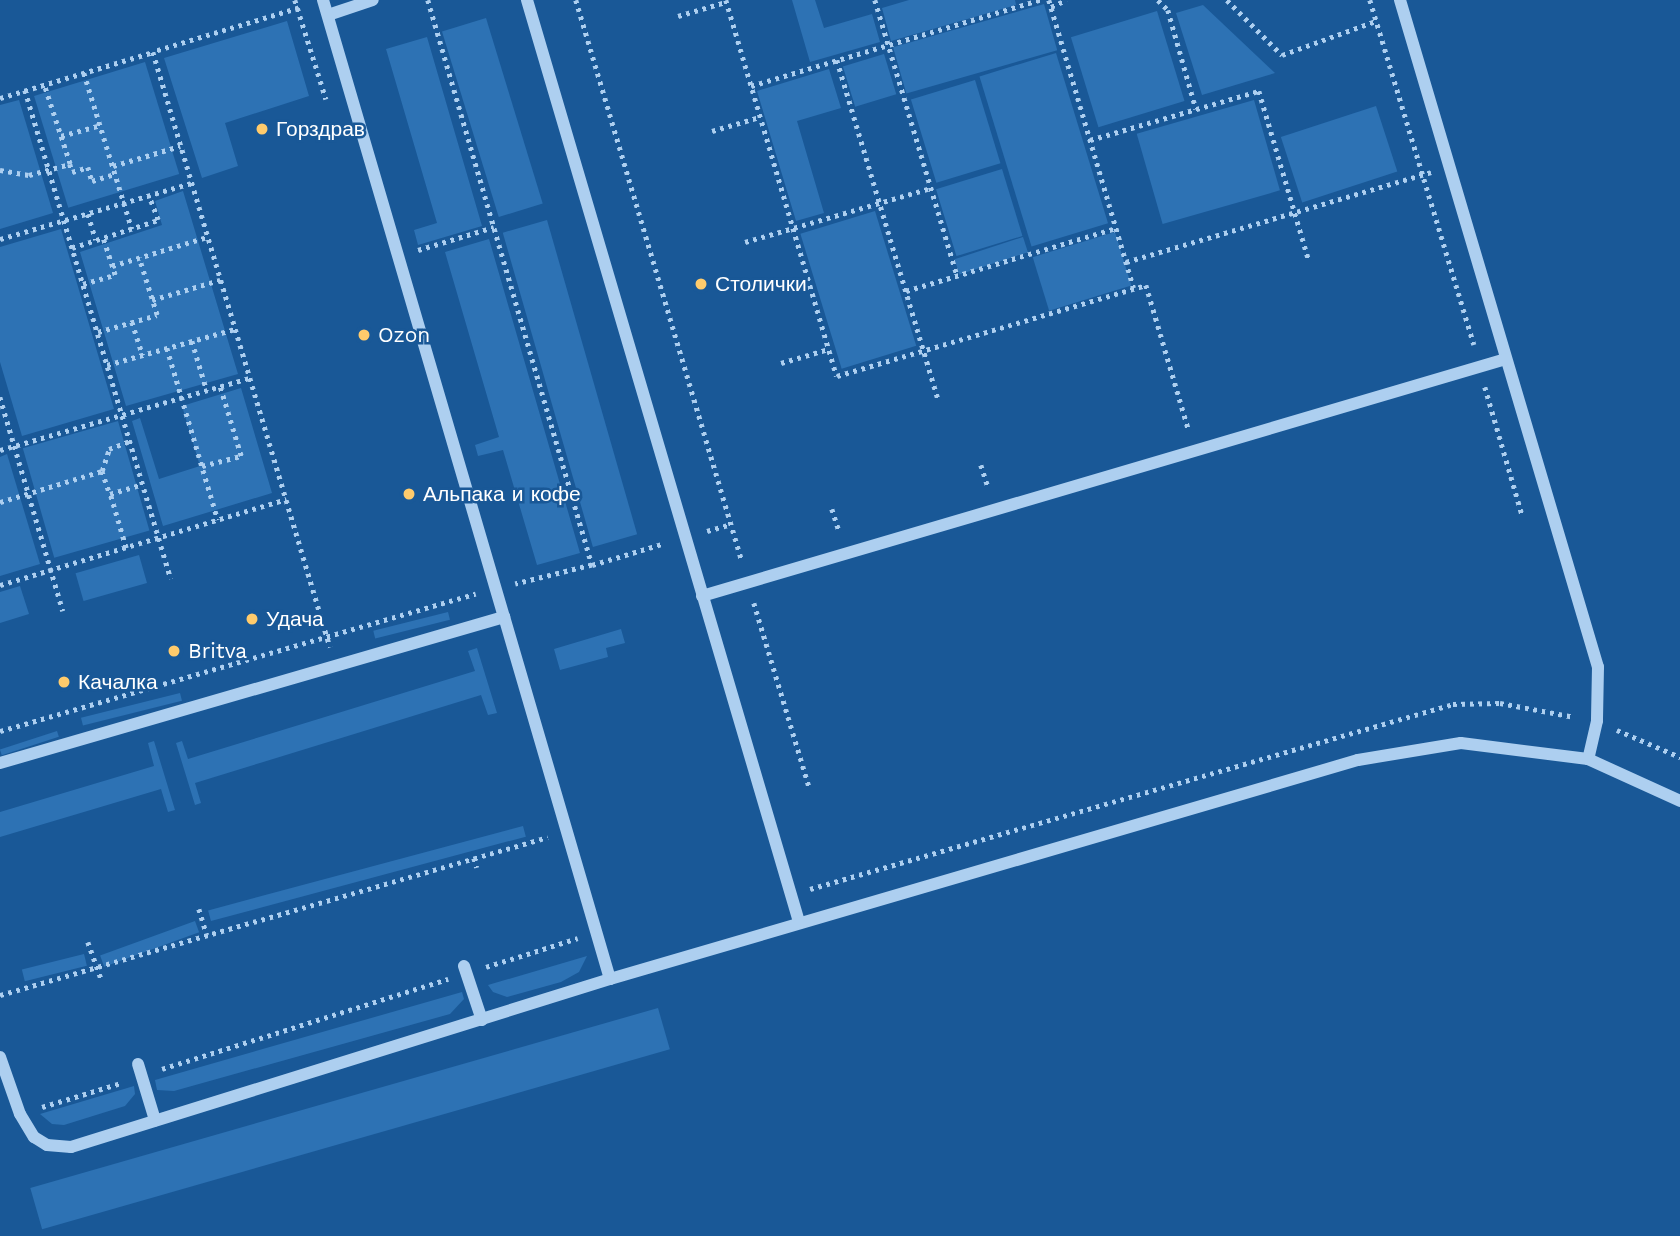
<!DOCTYPE html>
<meta charset="utf-8">
<style>
body{margin:0}
#map{position:relative;width:1680px;height:1236px;overflow:hidden;background:#195897;font-family:"Work Sans",sans-serif}
div>[style]{position:absolute}
[style*='--x']{left:calc(var(--x)*1px);top:calc(var(--y)*1px);width:calc(var(--w)*1px);rotate:calc(var(--a)*1deg)}
.green>*{inset:0;background:#2d72b4;transform-origin:0 0}
.path>*{height:4.5px;margin-top:-2.25px;transform-origin:0;background:repeating-linear-gradient(90deg,#adcff0 0 3.5px,transparent 0 8.5px)}
.minor>*{height:12px;margin:-6px;padding:0 6px;transform-origin:6px;border-radius:6px;background:#adcff0}
.dots>*{width:19px;height:19px;translate:-50% -50%;box-sizing:border-box;border:4px solid #195897;border-radius:50%}
span{translate:-50% -50%;white-space:nowrap;text-align:center;line-height:1.15;-webkit-text-stroke:5px #195897;paint-order:stroke}
.poi-label{font-size:21px;color:#fff}
.left{translate:0 -50%;text-align:left}
</style>
<div id="map">
<div class="green">
<div style="clip-path:polygon(792px 0,815px 0,824px 28px,872px 14px,880px 42px,810px 62px)"></div>
<div style="clip-path:polygon(909px 0,1015px 0,1016px 5px,891px 41px,882px 8px)"></div>
<div style="left:1044px;top:4px;width:48px;height:157px;rotate:74deg"></div>
<div style="clip-path:polygon(1203px 5px,1275px 73px,1202px 95px,1176px 13px)"></div>
<div style="left:1157px;top:11px;width:94px;height:90px;rotate:73deg"></div>
<div style="left:486px;top:18px;width:194px;height:46px;rotate:73deg"></div>
<div style="clip-path:polygon(287px 21px,309px 96px,225px 123px,238px 166px,202px 178px,164px 58px)"></div>
<div style="clip-path:polygon(427px 37px,482px 226px,418px 245px,414px 230px,437px 223px,386px 49px)"></div>
<div style="left:1056px;top:53px;width:178px;height:80px;rotate:73deg"></div>
<div style="left:884px;top:54px;width:42px;height:43px;rotate:73deg"></div>
<div style="left:145px;top:62px;width:117px;height:116px;rotate:73deg"></div>
<div style="clip-path:polygon(829px 69px,841px 108px,797px 121px,824px 213px,796px 221px,757px 91px)"></div>
<div style="left:975px;top:80px;width:87px;height:67px;rotate:73deg"></div>
<div style="clip-path:polygon(19px 100px,53px 213px,0 229px,0 105px)"></div>
<div style="left:1254px;top:100px;width:94px;height:122px;rotate:74deg"></div>
<div style="left:1376px;top:106px;width:69px;height:100px;rotate:72deg"></div>
<div style="left:1002px;top:169px;width:70px;height:69px;rotate:73deg"></div>
<div style="clip-path:polygon(183px 191px,238px 374px,126px 406px,80px 252px,162px 225px,155px 201px)"></div>
<div style="left:875px;top:211px;width:141px;height:78px;rotate:73deg"></div>
<div style="left:547px;top:220px;width:327px;height:46px;rotate:74deg"></div>
<div style="clip-path:polygon(61px 229px,114px 409px,22px 436px,0 362px,0 247px)"></div>
<div style="left:1115px;top:232px;width:56px;height:86px;rotate:73deg"></div>
<div style="left:1023px;top:237px;width:16px;height:72px;rotate:72deg"></div>
<div style="clip-path:polygon(489px 239px,580px 553px,537px 565px,503px 450px,478px 456px,475px 445px,499px 437px,445px 252px)"></div>
<div style="clip-path:polygon(241px 388px,272px 493px,163px 526px,132px 421px,140px 418px,159px 479px,200px 466px,182px 406px)"></div>
<div style="left:118px;top:421px;width:114px;height:99px;rotate:74deg"></div>
<div style="clip-path:polygon(7px 454px,40px 564px,0 576px,0 457px)"></div>
<div style="left:139px;top:555px;width:29px;height:66px;rotate:74deg"></div>
<div style="clip-path:polygon(20px 586px,29px 614px,0 623px,0 592px)"></div>
<div style="left:448px;top:612px;width:8px;height:77px;rotate:76deg"></div>
<div style="clip-path:polygon(621px 629px,625px 643px,606px 648px,608px 657px,560px 670px,554px 649px)"></div>
<div style="clip-path:polygon(477px 648px,497px 713px,488px 715px,481px 695px,195px 783px,201px 803px,195px 805px,176px 743px,182px 741px,188px 759px,475px 671px,468px 651px)"></div>
<div style="left:180px;top:693px;width:8px;height:102px;rotate:76deg"></div>
<div style="left:57px;top:731px;width:6px;height:60px;rotate:72deg"></div>
<div style="clip-path:polygon(154px 741px,175px 810px,168px 812px,161px 789px,0 837px,0 812px,154px 766px,148px 743px)"></div>
<div style="left:523px;top:826px;width:11px;height:326px;rotate:75deg"></div>
<div style="left:195px;top:921px;width:12px;height:101px;rotate:70deg"></div>
<div style="left:84px;top:954px;width:12px;height:64px;rotate:76deg"></div>
<div style="clip-path:polygon(587px 956px,579px 972px,561px 982px,507px 997px,493px 992px,488px 985px)"></div>
<div style="clip-path:polygon(462px 992px,464px 999px,450px 1014px,174px 1091px,157px 1090px,155px 1080px)"></div>
<div style="left:658px;top:1008px;width:43px;height:653px;rotate:74deg"></div>
<div style="clip-path:polygon(134px 1086px,135px 1094px,125px 1106px,64px 1125px,52px 1124px,40px 1114px)"></div>
</div>
<div class="path">
<div style="--x:295;--y:0;--w:104;--a:72.6"></div>
<div style="--x:428;--y:0;--w:588;--a:73.81"></div>
<div style="--x:592;--y:565;--w:79;--a:166.1"></div>
<div style="--x:576;--y:0;--w:585;--a:73.52"></div>
<div style="--x:726;--y:0;--w:392;--a:73.6"></div>
<div style="--x:837;--y:376;--w:322;--a:-16.4"></div>
<div style="--x:1146;--y:285;--w:149;--a:73.6"></div>
<div style="--x:875;--y:0;--w:287;--a:73.4"></div>
<div style="--x:1049;--y:0;--w:300;--a:73.6"></div>
<div style="--x:1158;--y:0;--w:14;--a:45"></div>
<div style="--x:1168;--y:10;--w:103;--a:74.2"></div>
<div style="--x:1227;--y:0;--w:78;--a:45"></div>
<div style="--x:1282;--y:55;--w:100;--a:-19.9"></div>
<div style="--x:1370;--y:0;--w:360;--a:73.2"></div>
<div style="--x:1051;--y:7;--w:17;--a:-25"></div>
<div style="--x:299;--y:8;--w:152;--a:163.2"></div>
<div style="--x:153;--y:52;--w:621;--a:73.43"></div>
<div style="--x:678;--y:16;--w:50;--a:-16.3"></div>
<div style="--x:837;--y:60;--w:354;--a:73.4"></div>
<div style="--x:84;--y:73;--w:163;--a:72.9"></div>
<div style="--x:751;--y:86;--w:302;--a:-16.6"></div>
<div style="--x:25;--y:90;--w:510;--a:73.38"></div>
<div style="--x:0;--y:98;--w:160;--a:-16.7"></div>
<div style="--x:712;--y:131;--w:50;--a:-16.3"></div>
<div style="--x:61;--y:136;--w:41;--a:-15.4"></div>
<div style="--x:1090;--y:140;--w:176;--a:-16.2"></div>
<div style="--x:1259;--y:91;--w:174;--a:73.6"></div>
<div style="--x:70;--y:164;--w:8;--a:76"></div>
<div style="--x:72;--y:172;--w:17;--a:-17"></div>
<div style="--x:88;--y:167;--w:15;--a:74"></div>
<div style="--x:92;--y:181;--w:24;--a:-17"></div>
<div style="--x:113;--y:166;--w:70;--a:-16.6"></div>
<div style="--x:0;--y:170;--w:29;--a:10"></div>
<div style="--x:29;--y:175;--w:42;--a:-15"></div>
<div style="--x:70;--y:164;--w:83;--a:-108.2"></div>
<div style="--x:88;--y:214;--w:27;--a:73"></div>
<div style="--x:0;--y:239;--w:199;--a:-16.3"></div>
<div style="--x:745;--y:242;--w:194;--a:-16.2"></div>
<div style="--x:72;--y:248;--w:90;--a:-18"></div>
<div style="--x:158;--y:220;--w:26;--a:-111"></div>
<div style="--x:418;--y:250;--w:79;--a:-16.8"></div>
<div style="--x:1126;--y:262;--w:318;--a:-16.4"></div>
<div style="--x:112;--y:266;--w:99;--a:-17"></div>
<div style="--x:83;--y:284;--w:33;--a:-16"></div>
<div style="--x:115;--y:275;--w:39;--a:-108"></div>
<div style="--x:906;--y:291;--w:219;--a:-16.7"></div>
<div style="--x:152;--y:300;--w:71;--a:-16.4"></div>
<div style="--x:132;--y:322;--w:35;--a:72"></div>
<div style="--x:98;--y:332;--w:61;--a:-16.1"></div>
<div style="--x:157;--y:315;--w:60;--a:-107.5"></div>
<div style="--x:192;--y:341;--w:52;--a:73.3"></div>
<div style="--x:167;--y:348;--w:179;--a:73.5"></div>
<div style="--x:781;--y:363;--w:50;--a:-16.3"></div>
<div style="--x:107;--y:365;--w:133;--a:-15.7"></div>
<div style="--x:1485;--y:387;--w:132;--a:73.8"></div>
<div style="--x:0;--y:397;--w:223;--a:73.6"></div>
<div style="--x:0;--y:450;--w:260;--a:-16.1"></div>
<div style="--x:981;--y:465;--w:23;--a:72"></div>
<div style="--x:202;--y:466;--w:40;--a:-14.4"></div>
<div style="--x:241;--y:456;--w:72;--a:-106.9"></div>
<div style="--x:102;--y:471;--w:23;--a:-72"></div>
<div style="--x:109;--y:449;--w:22;--a:-21"></div>
<div style="--x:0;--y:502;--w:107;--a:-16.9"></div>
<div style="--x:102;--y:471;--w:24;--a:71"></div>
<div style="--x:832;--y:509;--w:23;--a:72"></div>
<div style="--x:707;--y:531;--w:25;--a:-16"></div>
<div style="--x:126;--y:548;--w:56;--a:-106.5"></div>
<div style="--x:110;--y:494;--w:34;--a:-17"></div>
<div style="--x:592;--y:565;--w:76;--a:-16.8"></div>
<div style="--x:0;--y:585;--w:299;--a:-16.7"></div>
<div style="--x:754;--y:603;--w:195;--a:73.3"></div>
<div style="--x:1617;--y:730;--w:69;--a:23.2"></div>
<div style="--x:0;--y:731;--w:495;--a:-16.1"></div>
<div style="--x:474;--y:858;--w:10;--a:73"></div>
<div style="--x:810;--y:889;--w:669;--a:-16.05"></div>
<div style="--x:1453;--y:704;--w:47;--a:-1.2"></div>
<div style="--x:1500;--y:703;--w:76;--a:10.6"></div>
<div style="--x:199;--y:909;--w:27;--a:73"></div>
<div style="--x:88;--y:942;--w:41;--a:70.3"></div>
<div style="--x:486;--y:967;--w:96;--a:-17.5"></div>
<div style="--x:0;--y:995;--w:570;--a:-16.08"></div>
<div style="--x:162;--y:1069;--w:300;--a:-17.5"></div>
<div style="--x:42;--y:1107;--w:83;--a:-16.9"></div>
</div>
<div class="minor">
<div style="--x:527;--y:0;--w:961;--a:73.56"></div>
<div style="--x:1400;--y:0;--w:696;--a:73.47"></div>
<div style="--x:1598;--y:667;--w:54;--a:91.1"></div>
<div style="--x:1597;--y:721;--w:39;--a:103"></div>
<div style="--x:328;--y:15;--w:47;--a:-18.4"></div>
<div style="--x:702;--y:596;--w:838;--a:-16.42"></div>
<div style="--x:0;--y:763;--w:525;--a:-16.16"></div>
<div style="--x:504;--y:617;--w:643;--a:-106.35"></div>
<div style="--x:464;--y:966;--w:57;--a:71.6"></div>
<div style="--x:610;--y:979;--w:779;--a:-16.32"></div>
<div style="--x:1358;--y:760;--w:104;--a:-9.4"></div>
<div style="--x:1461;--y:743;--w:128;--a:7.2"></div>
<div style="--x:1588;--y:759;--w:101;--a:24.5"></div>
<div style="--x:0;--y:1057;--w:60;--a:70.7"></div>
<div style="--x:20;--y:1114;--w:27;--a:59"></div>
<div style="--x:34;--y:1137;--w:15;--a:32"></div>
<div style="--x:47;--y:1145;--w:24;--a:5"></div>
<div style="--x:71;--y:1147;--w:565;--a:-17.31"></div>
<div style="--x:610;--y:979;--w:377;--a:-106.3"></div>
<div style="--x:138;--y:1064;--w:59;--a:73.1"></div>
</div>
<div class="dots">
<div style="left:262px;top:129px;background:#ffcb6c"></div>
<div style="left:701px;top:284px;background:#ffcb6c"></div>
<div style="left:364px;top:335px;background:#ffcb6c"></div>
<div style="left:409px;top:494px;background:#ffcb6c"></div>
<div style="left:252px;top:619px;background:#ffcb6c"></div>
<div style="left:174px;top:651px;background:#ffcb6c"></div>
<div style="left:64px;top:682px;background:#ffcb6c"></div>
</div>
<div class="poi-label">
<span class="left" style="left:276px;top:129px">Горздрав</span>
<span class="left" style="left:715px;top:284px">Столички</span>
<span class="left" style="left:378px;top:335px">Ozon</span>
<span class="left" style="left:423px;top:494px">Альпака и кофе</span>
<span class="left" style="left:266px;top:619px">Удача</span>
<span class="left" style="left:188px;top:651px">Britva</span>
<span class="left" style="left:78px;top:682px">Качалка</span>
</div>
</div>
